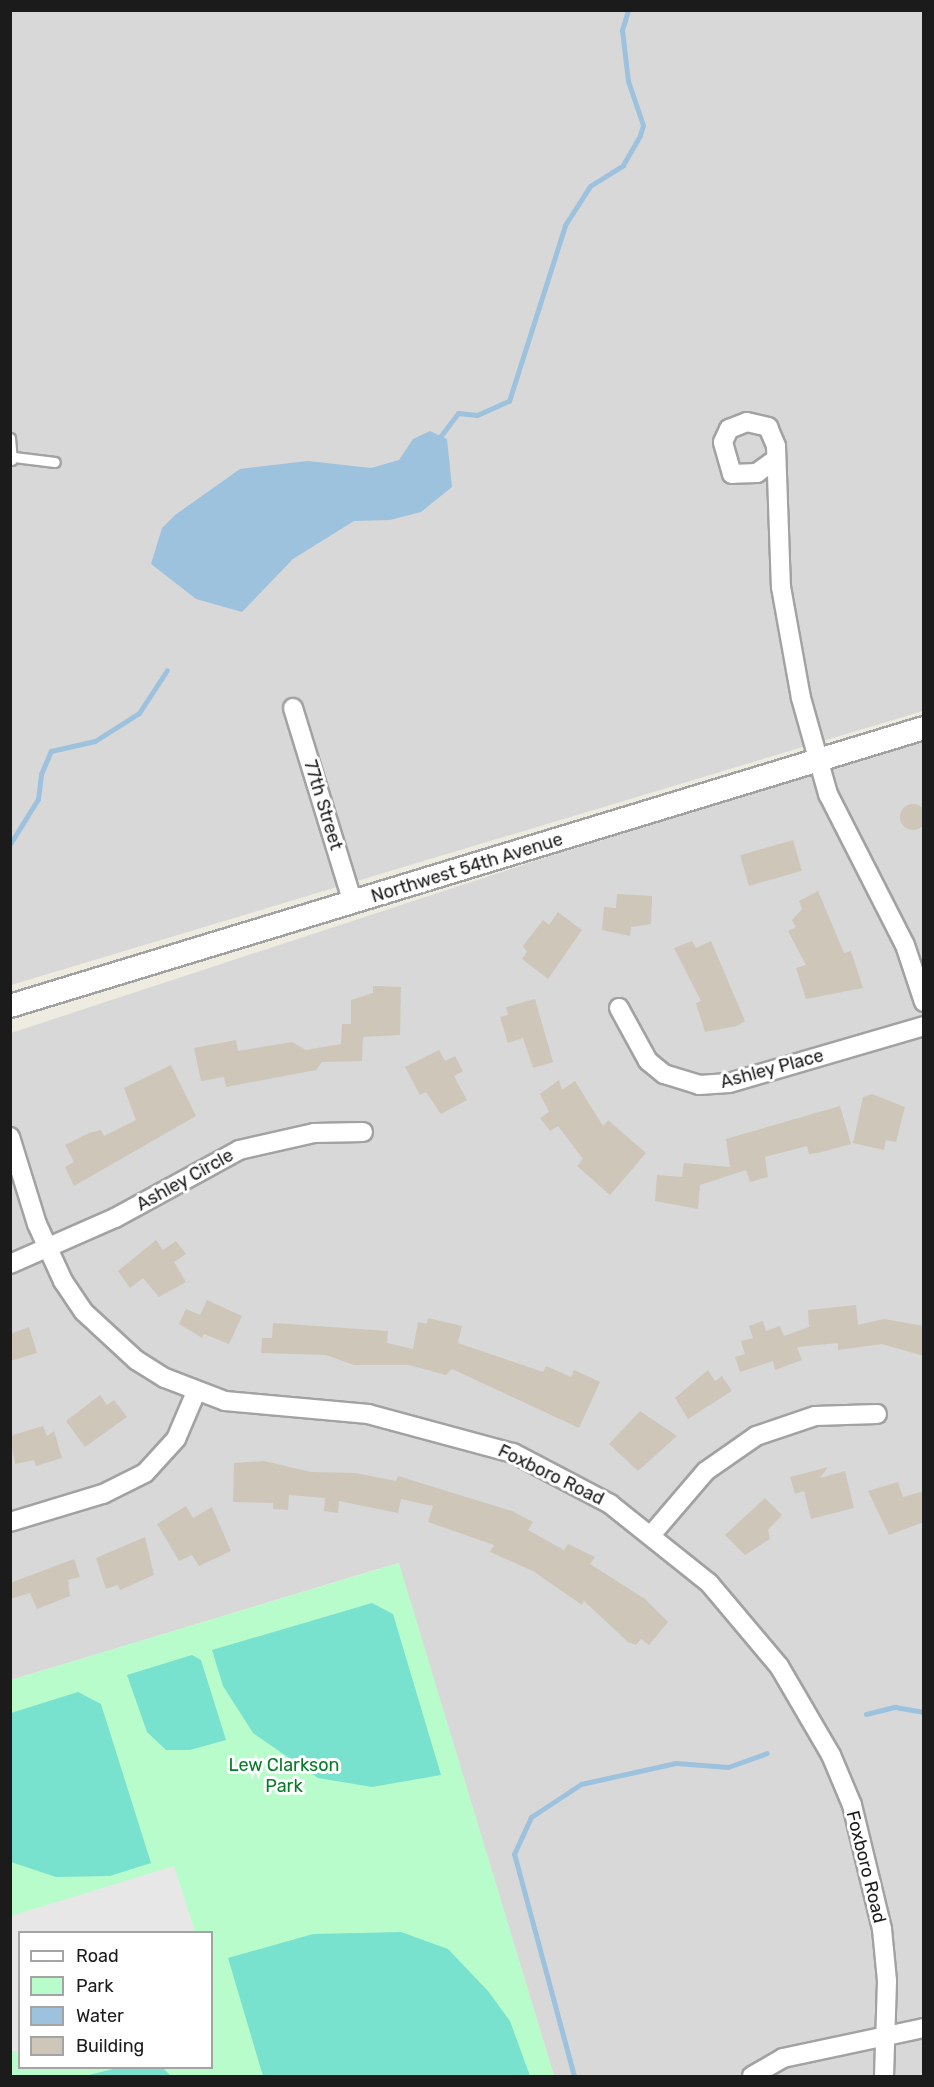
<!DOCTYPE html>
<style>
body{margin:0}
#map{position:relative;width:934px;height:2087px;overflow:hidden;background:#eeece0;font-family:Rubik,sans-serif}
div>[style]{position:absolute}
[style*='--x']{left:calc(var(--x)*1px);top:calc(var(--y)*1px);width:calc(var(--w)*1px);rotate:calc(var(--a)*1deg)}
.residential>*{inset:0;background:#d9d8d8}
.park>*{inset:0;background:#b9fccc}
.pitch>*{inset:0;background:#78e2cf}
.parking>*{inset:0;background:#e7e7e7}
.water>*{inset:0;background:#9dc2de}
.stream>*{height:5px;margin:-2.5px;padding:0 2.5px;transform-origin:2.5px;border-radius:2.5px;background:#9dc2de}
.building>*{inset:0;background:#cdc6b9;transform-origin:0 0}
.round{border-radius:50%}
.roads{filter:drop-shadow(2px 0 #a2a2a2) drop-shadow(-2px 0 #a2a2a2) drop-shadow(0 2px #a2a2a2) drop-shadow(0 -2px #a2a2a2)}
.service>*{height:9px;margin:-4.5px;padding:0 4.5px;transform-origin:4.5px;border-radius:4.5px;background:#fff}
.minor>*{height:18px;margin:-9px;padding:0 9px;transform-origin:9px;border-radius:9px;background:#fff}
.tertiary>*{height:22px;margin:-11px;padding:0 11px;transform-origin:11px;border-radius:11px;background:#fff}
span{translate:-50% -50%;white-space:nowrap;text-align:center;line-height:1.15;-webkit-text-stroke:6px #fff;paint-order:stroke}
.street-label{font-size:18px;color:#1b1b1b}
.park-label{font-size:18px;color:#057d28}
.frame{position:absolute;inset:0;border:12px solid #1b1b1b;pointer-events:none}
.legend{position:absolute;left:18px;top:1931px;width:195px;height:138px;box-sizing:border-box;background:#fff;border:2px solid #a4a4a4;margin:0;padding:8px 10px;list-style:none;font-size:18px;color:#1b1b1b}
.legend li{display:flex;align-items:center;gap:12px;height:30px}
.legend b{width:30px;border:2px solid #a4a4a4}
</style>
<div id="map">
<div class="residential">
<div style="clip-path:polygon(11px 11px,923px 11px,923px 711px,11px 985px)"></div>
<div style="clip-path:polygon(923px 741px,923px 2076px,554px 2076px,398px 1563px,11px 1680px,11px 1033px,550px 856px)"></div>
</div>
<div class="park">
<div style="clip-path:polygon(evenodd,399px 1563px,554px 2076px,11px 2076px,11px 1680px,399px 1563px,20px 1932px,212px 1932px,212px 2068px,20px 2068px,20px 1932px)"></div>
</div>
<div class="pitch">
<div style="clip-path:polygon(372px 1603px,393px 1614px,441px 1775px,372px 1787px,318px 1778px,253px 1733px,223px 1686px,212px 1650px)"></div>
<div style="clip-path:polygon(192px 1655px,201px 1660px,226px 1740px,190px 1750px,166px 1750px,147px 1732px,127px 1675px)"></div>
<div style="clip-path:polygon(78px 1692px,101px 1704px,151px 1863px,110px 1876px,56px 1877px,11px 1862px,11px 1713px)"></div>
<div style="clip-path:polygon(401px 1932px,448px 1949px,488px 1991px,510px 2021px,530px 2076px,263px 2076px,228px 1958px,313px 1934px)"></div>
<div style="clip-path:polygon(117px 2068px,163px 2068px,171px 2076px,85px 2076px)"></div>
</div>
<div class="parking">
<div style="clip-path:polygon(174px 1866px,195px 1932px,20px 1932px,19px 2051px,11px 2051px,11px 1916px)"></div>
</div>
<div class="water">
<div style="clip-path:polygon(430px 431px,447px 439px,452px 487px,421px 512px,390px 520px,354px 521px,293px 559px,242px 612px,196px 599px,151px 564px,162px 528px,175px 515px,240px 469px,308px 461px,371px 468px,399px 460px,413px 439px)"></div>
</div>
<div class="stream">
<div style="--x:440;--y:437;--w:30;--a:-53"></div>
<div style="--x:458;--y:413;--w:19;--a:6"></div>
<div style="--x:477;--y:415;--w:35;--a:-24"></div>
<div style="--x:509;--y:401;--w:185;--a:-72.3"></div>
<div style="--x:565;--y:225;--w:46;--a:-57.3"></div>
<div style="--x:590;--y:186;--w:39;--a:-32"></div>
<div style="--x:623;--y:165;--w:34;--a:-60"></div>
<div style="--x:640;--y:135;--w:10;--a:-73"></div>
<div style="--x:643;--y:125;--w:46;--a:-108.8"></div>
<div style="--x:628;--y:81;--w:51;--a:-96.7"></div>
<div style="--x:622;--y:30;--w:21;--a:-73"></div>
<div style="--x:10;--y:844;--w:53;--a:-58.1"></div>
<div style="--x:38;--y:799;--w:25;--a:-83"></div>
<div style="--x:41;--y:774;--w:25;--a:-67"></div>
<div style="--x:51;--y:751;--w:45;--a:-12.8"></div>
<div style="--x:95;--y:741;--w:52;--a:-32.5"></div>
<div style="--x:139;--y:713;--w:51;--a:-56.9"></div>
<div style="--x:866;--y:1714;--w:30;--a:-14"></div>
<div style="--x:895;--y:1707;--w:29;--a:10"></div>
<div style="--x:574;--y:2076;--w:230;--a:-105.1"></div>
<div style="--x:514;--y:1854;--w:41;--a:-65.3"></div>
<div style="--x:531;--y:1817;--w:60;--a:-33.4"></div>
<div style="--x:581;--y:1784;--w:97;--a:-12.5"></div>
<div style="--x:676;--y:1763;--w:52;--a:4.4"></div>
<div style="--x:728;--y:1767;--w:41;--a:-19.7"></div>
</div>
<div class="building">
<div class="round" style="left:900px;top:804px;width:26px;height:26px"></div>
<div style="left:793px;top:840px;width:32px;height:55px;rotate:74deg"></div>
<div style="clip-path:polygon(818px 891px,844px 953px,851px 951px,863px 988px,806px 999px,796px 968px,806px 965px,788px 931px,796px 927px,792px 920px,802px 909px,799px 901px)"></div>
<div style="clip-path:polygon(617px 894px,652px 896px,651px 924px,631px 927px,630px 936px,602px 930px,604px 907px,616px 908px)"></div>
<div style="clip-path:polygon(558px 912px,582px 930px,548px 979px,522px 959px,527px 952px,523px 946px,543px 920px,549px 925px)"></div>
<div style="clip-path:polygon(692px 941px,696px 948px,711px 941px,745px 1021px,737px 1026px,705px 1032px,696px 1003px,701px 1001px,674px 948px)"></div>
<div style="clip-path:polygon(373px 986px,401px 987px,400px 1035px,363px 1037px,362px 1061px,322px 1062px,316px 1070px,226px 1087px,224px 1077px,201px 1081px,194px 1048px,236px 1040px,238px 1051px,292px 1042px,306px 1050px,341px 1044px,342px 1024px,351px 1024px,351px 1000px,373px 993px)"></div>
<div style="clip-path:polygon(535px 999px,553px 1062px,533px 1068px,523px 1038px,508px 1043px,500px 1017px,508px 1015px,506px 1007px)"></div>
<div style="clip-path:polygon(439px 1050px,445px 1061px,455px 1056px,463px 1071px,454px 1076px,467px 1100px,441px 1114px,426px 1092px,420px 1095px,405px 1067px)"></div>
<div style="clip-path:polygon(171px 1065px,196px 1116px,74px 1186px,65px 1167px,74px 1162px,65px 1145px,89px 1133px,101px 1130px,104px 1136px,136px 1120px,124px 1088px)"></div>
<div style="clip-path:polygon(559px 1080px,562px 1090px,575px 1081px,603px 1126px,608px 1120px,646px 1153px,610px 1195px,577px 1166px,583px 1159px,558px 1126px,550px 1131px,540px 1118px,549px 1112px,540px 1094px)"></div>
<div style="clip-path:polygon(872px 1094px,905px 1107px,896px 1142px,886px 1140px,884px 1150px,853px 1143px,863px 1097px)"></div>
<div style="clip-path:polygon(840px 1106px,851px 1144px,818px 1153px,809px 1154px,807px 1146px,765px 1157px,768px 1177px,750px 1182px,746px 1170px,700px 1185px,698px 1209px,655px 1201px,657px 1175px,682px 1177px,684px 1163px,730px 1167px,726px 1139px)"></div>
<div style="clip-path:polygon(156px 1240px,163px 1250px,176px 1241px,186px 1254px,174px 1262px,186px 1282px,159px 1297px,143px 1278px,130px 1288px,118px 1271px)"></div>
<div style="clip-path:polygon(207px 1300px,242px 1316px,229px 1344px,204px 1334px,202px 1338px,179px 1324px,186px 1309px,200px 1315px)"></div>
<div style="clip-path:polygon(856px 1305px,858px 1325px,884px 1319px,924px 1326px,924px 1356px,882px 1344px,838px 1350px,838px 1343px,797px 1347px,802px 1360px,775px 1370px,773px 1361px,740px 1372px,735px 1357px,745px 1354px,741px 1341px,753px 1338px,749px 1326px,763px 1321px,766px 1331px,780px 1326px,784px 1336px,809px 1327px,808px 1310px)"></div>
<div style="clip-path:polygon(428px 1318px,462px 1326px,458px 1343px,543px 1372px,546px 1366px,571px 1377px,574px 1370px,600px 1382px,579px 1428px,452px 1369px,446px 1375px,409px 1365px,354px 1365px,326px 1355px,261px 1353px,262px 1338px,272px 1338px,273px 1323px,388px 1331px,387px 1343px,413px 1349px,418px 1322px,427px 1324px)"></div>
<div style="clip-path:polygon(29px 1327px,37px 1353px,10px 1361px,10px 1334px)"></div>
<div style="clip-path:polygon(708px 1370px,715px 1381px,722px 1376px,732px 1391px,688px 1419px,675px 1398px)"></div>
<div style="clip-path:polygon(100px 1395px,107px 1405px,114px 1400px,127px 1417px,85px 1447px,66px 1421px)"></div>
<div style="clip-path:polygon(640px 1411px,677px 1436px,638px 1471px,609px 1444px)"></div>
<div style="clip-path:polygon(43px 1426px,47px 1436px,54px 1431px,62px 1458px,36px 1466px,34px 1460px,15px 1464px,10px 1436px)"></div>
<div style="clip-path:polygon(264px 1461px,311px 1472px,355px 1473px,396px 1481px,398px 1476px,512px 1511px,533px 1522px,528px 1530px,564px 1550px,568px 1544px,595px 1557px,590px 1564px,645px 1599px,668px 1622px,649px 1645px,641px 1639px,636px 1645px,628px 1642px,584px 1601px,582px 1605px,533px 1571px,490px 1552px,494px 1545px,428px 1522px,433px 1506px,401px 1499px,398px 1513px,339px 1501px,338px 1513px,324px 1511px,325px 1498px,289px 1495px,288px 1510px,273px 1509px,273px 1503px,233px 1502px,234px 1463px)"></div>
<div style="clip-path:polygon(828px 1467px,820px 1478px,845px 1471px,854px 1508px,811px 1519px,804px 1491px,795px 1494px,790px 1477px)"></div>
<div style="clip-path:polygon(898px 1482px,903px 1497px,924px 1491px,924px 1522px,889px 1535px,868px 1491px)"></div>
<div style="clip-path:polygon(765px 1498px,782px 1515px,768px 1530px,770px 1539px,745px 1555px,725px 1535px)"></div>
<div style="clip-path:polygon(186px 1506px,193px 1518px,212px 1507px,231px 1551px,199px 1566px,192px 1555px,179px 1561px,157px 1524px)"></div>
<div style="clip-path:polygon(145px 1537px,154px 1575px,120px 1590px,118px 1585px,106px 1589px,96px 1558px)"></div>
<div style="clip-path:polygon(74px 1559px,80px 1577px,68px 1580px,70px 1596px,37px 1609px,30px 1593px,10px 1599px,10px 1583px)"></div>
</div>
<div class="roads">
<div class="service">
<div style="--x:10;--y:438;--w:22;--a:85"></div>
<div style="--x:14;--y:457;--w:41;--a:7"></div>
</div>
<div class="minor">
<div style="--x:776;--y:459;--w:24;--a:144"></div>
<div style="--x:757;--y:473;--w:25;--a:178"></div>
<div style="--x:732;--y:474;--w:33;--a:-106"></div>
<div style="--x:723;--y:442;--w:14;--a:-65"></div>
<div style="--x:729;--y:429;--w:19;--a:-21"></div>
<div style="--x:747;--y:422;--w:22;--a:13"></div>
<div style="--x:768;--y:427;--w:21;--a:67"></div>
<div style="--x:776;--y:446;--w:141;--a:88"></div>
<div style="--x:781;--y:587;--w:113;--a:79.8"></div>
<div style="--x:801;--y:698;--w:100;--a:74.3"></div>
<div style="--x:828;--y:794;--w:169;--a:63"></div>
<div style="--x:905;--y:945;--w:60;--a:71.6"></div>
<div style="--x:293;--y:708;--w:204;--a:72.9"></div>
<div style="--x:619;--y:1008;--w:60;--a:61.3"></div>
<div style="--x:648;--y:1061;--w:21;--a:39"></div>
<div style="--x:664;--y:1074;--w:37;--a:17"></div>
<div style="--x:699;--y:1085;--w:30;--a:-4"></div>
<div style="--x:729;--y:1083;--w:203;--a:-16.3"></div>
<div style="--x:10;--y:1137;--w:91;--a:72.8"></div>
<div style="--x:37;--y:1224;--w:63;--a:65.5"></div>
<div style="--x:63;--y:1281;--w:37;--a:56"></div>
<div style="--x:84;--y:1312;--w:71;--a:42.7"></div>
<div style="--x:136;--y:1360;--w:34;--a:32"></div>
<div style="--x:165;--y:1378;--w:64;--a:21"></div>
<div style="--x:225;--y:1401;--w:144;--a:5.2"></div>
<div style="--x:368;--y:1414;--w:150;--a:15.1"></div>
<div style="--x:513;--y:1453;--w:110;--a:27.7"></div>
<div style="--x:610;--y:1504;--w:127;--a:38.6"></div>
<div style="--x:709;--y:1583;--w:109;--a:49.9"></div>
<div style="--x:779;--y:1666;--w:103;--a:59.7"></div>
<div style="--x:831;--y:1755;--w:54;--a:67.2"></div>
<div style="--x:852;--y:1805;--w:128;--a:76.4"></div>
<div style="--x:882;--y:1929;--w:52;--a:84.5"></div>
<div style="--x:887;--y:1981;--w:95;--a:91.8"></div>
<div style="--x:10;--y:1264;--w:115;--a:-23.7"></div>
<div style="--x:115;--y:1218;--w:141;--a:-28.7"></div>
<div style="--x:239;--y:1150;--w:77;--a:-12.8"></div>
<div style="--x:314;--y:1133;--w:49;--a:-1.2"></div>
<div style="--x:10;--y:1522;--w:97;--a:-16.8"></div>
<div style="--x:103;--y:1494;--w:47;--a:-26.6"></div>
<div style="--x:145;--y:1473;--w:46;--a:-47.6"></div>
<div style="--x:176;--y:1439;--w:51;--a:-66.9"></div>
<div style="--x:652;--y:1534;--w:83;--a:-49.4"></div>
<div style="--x:706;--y:1471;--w:61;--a:-35"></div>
<div style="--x:756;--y:1436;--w:62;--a:-18.7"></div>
<div style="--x:815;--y:1416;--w:62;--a:-1.8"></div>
<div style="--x:752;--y:2076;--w:36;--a:-30"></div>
<div style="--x:783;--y:2058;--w:144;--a:-12"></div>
</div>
<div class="tertiary">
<div style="--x:10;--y:1006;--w:955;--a:-16.92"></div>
</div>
</div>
<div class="street-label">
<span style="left:323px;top:805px;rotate:73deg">77th Street</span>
<span style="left:467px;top:868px;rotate:-17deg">Northwest 54th Avenue</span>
<span style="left:772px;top:1069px;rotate:-15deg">Ashley Place</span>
<span style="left:185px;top:1180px;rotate:-29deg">Ashley Circle</span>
<span style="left:551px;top:1475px;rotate:26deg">Foxboro Road</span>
<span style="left:866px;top:1867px;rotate:76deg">Foxboro Road</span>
</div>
<div class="park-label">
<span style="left:284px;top:1776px">Lew Clarkson<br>Park</span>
</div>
<div class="frame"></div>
<ul class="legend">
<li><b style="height:8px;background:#fff"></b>Road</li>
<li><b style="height:16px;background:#b9fccc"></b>Park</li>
<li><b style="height:16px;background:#9dc2de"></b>Water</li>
<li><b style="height:16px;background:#cdc6b9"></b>Building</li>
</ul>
</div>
